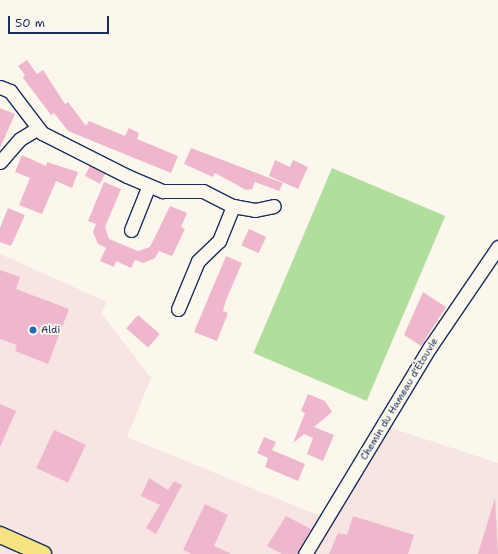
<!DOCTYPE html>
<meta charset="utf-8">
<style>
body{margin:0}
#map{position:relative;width:498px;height:554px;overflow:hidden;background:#fbf7ec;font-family:"Shantell Sans",sans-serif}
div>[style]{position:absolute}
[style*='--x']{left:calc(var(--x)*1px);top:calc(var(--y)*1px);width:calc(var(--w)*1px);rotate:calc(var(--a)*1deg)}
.built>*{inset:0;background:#f7e4e3}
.green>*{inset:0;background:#b1de9d;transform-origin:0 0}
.building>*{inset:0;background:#eeb7cd;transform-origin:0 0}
.roads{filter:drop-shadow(1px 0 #1b2f5e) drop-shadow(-1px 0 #1b2f5e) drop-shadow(0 1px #1b2f5e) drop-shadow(0 -1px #1b2f5e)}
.minor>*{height:13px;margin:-6.5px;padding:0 6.5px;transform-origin:6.5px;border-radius:6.5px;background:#fbf7ec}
.major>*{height:16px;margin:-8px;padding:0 8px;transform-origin:8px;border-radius:8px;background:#f5e382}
.dots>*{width:11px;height:11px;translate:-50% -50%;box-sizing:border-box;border:2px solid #fbf7ec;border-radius:50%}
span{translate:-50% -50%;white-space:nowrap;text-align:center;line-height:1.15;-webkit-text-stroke:4px #fbf7ec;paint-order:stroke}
.poi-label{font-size:10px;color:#1b2f5e}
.left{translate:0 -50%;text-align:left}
.street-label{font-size:10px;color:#1b2f5e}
.scale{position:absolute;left:8px;top:16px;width:101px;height:18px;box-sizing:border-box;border:2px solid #1b2f5e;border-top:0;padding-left:5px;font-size:12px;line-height:14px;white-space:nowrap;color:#1b2f5e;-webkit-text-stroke:3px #fbf7ec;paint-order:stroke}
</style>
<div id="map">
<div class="built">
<div style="clip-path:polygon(0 254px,107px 302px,101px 313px,151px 378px,127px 437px,320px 516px,379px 424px,498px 463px,498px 554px,0 554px)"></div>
</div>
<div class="green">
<div style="left:332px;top:168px;width:123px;height:201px;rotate:23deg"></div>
</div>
<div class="building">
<div style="clip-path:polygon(27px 60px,37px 74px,43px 70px,65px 104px,68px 102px,86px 126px,89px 121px,125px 136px,129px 128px,139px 133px,137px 139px,178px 156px,171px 173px,68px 131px,54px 113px,51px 115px,23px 78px,25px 75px,18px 66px)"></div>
<div style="clip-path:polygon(0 108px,15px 114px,0 148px)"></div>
<div style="clip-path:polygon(191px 148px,283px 183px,279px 191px,255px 182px,252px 189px,246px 190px,215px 173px,213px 177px,184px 164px)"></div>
<div style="clip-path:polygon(22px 155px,46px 166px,47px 162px,78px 172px,72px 188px,56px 181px,42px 214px,19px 205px,30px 178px,15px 172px)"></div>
<div style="clip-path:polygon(275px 160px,290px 167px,293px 160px,308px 167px,298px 189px,269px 176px)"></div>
<div style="left:90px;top:166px;width:17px;height:11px;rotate:28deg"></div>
<div style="clip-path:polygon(104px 182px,121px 189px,105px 227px,109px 239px,138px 251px,150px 247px,170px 206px,187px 213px,181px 227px,185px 229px,172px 256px,159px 251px,155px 258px,143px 263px,135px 260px,131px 268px,116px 261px,114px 267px,100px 261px,106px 248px,98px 244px,93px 232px,96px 224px,88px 221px)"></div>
<div style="clip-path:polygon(8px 208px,25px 215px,11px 246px,0 242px,0 228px)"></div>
<div style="left:249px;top:229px;width:19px;height:18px;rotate:25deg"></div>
<div style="clip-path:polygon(226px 256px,242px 263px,226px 300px,223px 311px,228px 313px,217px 341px,194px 332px)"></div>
<div style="clip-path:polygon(0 270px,20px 277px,16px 289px,69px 309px,48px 364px,15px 351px,17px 345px,0 339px)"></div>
<div style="clip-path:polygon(423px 292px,446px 307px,421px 346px,404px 335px)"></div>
<div style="left:138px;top:315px;width:29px;height:18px;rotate:41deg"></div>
<div style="clip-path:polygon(308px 394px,325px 401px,332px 412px,314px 427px,334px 435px,323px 461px,307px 454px,313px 438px,304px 434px,293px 443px,305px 413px,301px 411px)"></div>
<div style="clip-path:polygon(0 404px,16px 411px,0 447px)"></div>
<div style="left:54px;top:430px;width:35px;height:42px;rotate:25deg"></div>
<div style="clip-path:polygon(264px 437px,276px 442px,272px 450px,305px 464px,298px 481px,265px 467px,268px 458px,257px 453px)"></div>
<div style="clip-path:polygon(149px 478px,168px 490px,174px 481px,182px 485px,156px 534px,146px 528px,160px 505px,141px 496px)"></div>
<div style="clip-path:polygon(495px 498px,498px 554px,478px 554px)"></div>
<div style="clip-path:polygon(205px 504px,228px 515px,214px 546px,232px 554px,192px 554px,183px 550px)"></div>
<div style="clip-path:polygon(286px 516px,311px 529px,297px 554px,282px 554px,267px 546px)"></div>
<div style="clip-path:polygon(353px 516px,414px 535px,408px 554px,329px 554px,338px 533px,347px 535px)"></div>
</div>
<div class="roads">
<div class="minor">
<div style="--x:0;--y:87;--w:11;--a:22"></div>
<div style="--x:10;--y:91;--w:53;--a:52.7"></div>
<div style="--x:42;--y:133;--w:95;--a:26.8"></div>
<div style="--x:127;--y:176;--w:39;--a:23"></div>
<div style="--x:163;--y:191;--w:40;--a:0"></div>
<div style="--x:203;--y:191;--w:34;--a:27"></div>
<div style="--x:233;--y:206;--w:22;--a:10"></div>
<div style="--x:255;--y:210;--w:19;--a:-12"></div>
<div style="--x:0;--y:162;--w:30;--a:-49"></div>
<div style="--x:20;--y:139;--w:21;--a:-31"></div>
<div style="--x:131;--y:230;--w:48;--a:-68.2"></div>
<div style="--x:178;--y:309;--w:52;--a:-67.4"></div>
<div style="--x:198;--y:261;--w:29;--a:-44"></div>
<div style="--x:219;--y:241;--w:38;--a:-68"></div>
<div style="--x:305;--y:554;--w:242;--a:-58.9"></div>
<div style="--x:430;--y:347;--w:121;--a:-55.8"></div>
</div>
<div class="major">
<div style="--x:0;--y:535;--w:47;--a:23.8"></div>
</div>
</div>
<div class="dots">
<div style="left:33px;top:330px;background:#1f6fb2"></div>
</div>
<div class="poi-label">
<span class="left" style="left:41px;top:330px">Aldi</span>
</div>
<div class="street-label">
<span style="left:399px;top:399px;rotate:-59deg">Chemin du Hameau d'Étouvie</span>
</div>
<div class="scale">50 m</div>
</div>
